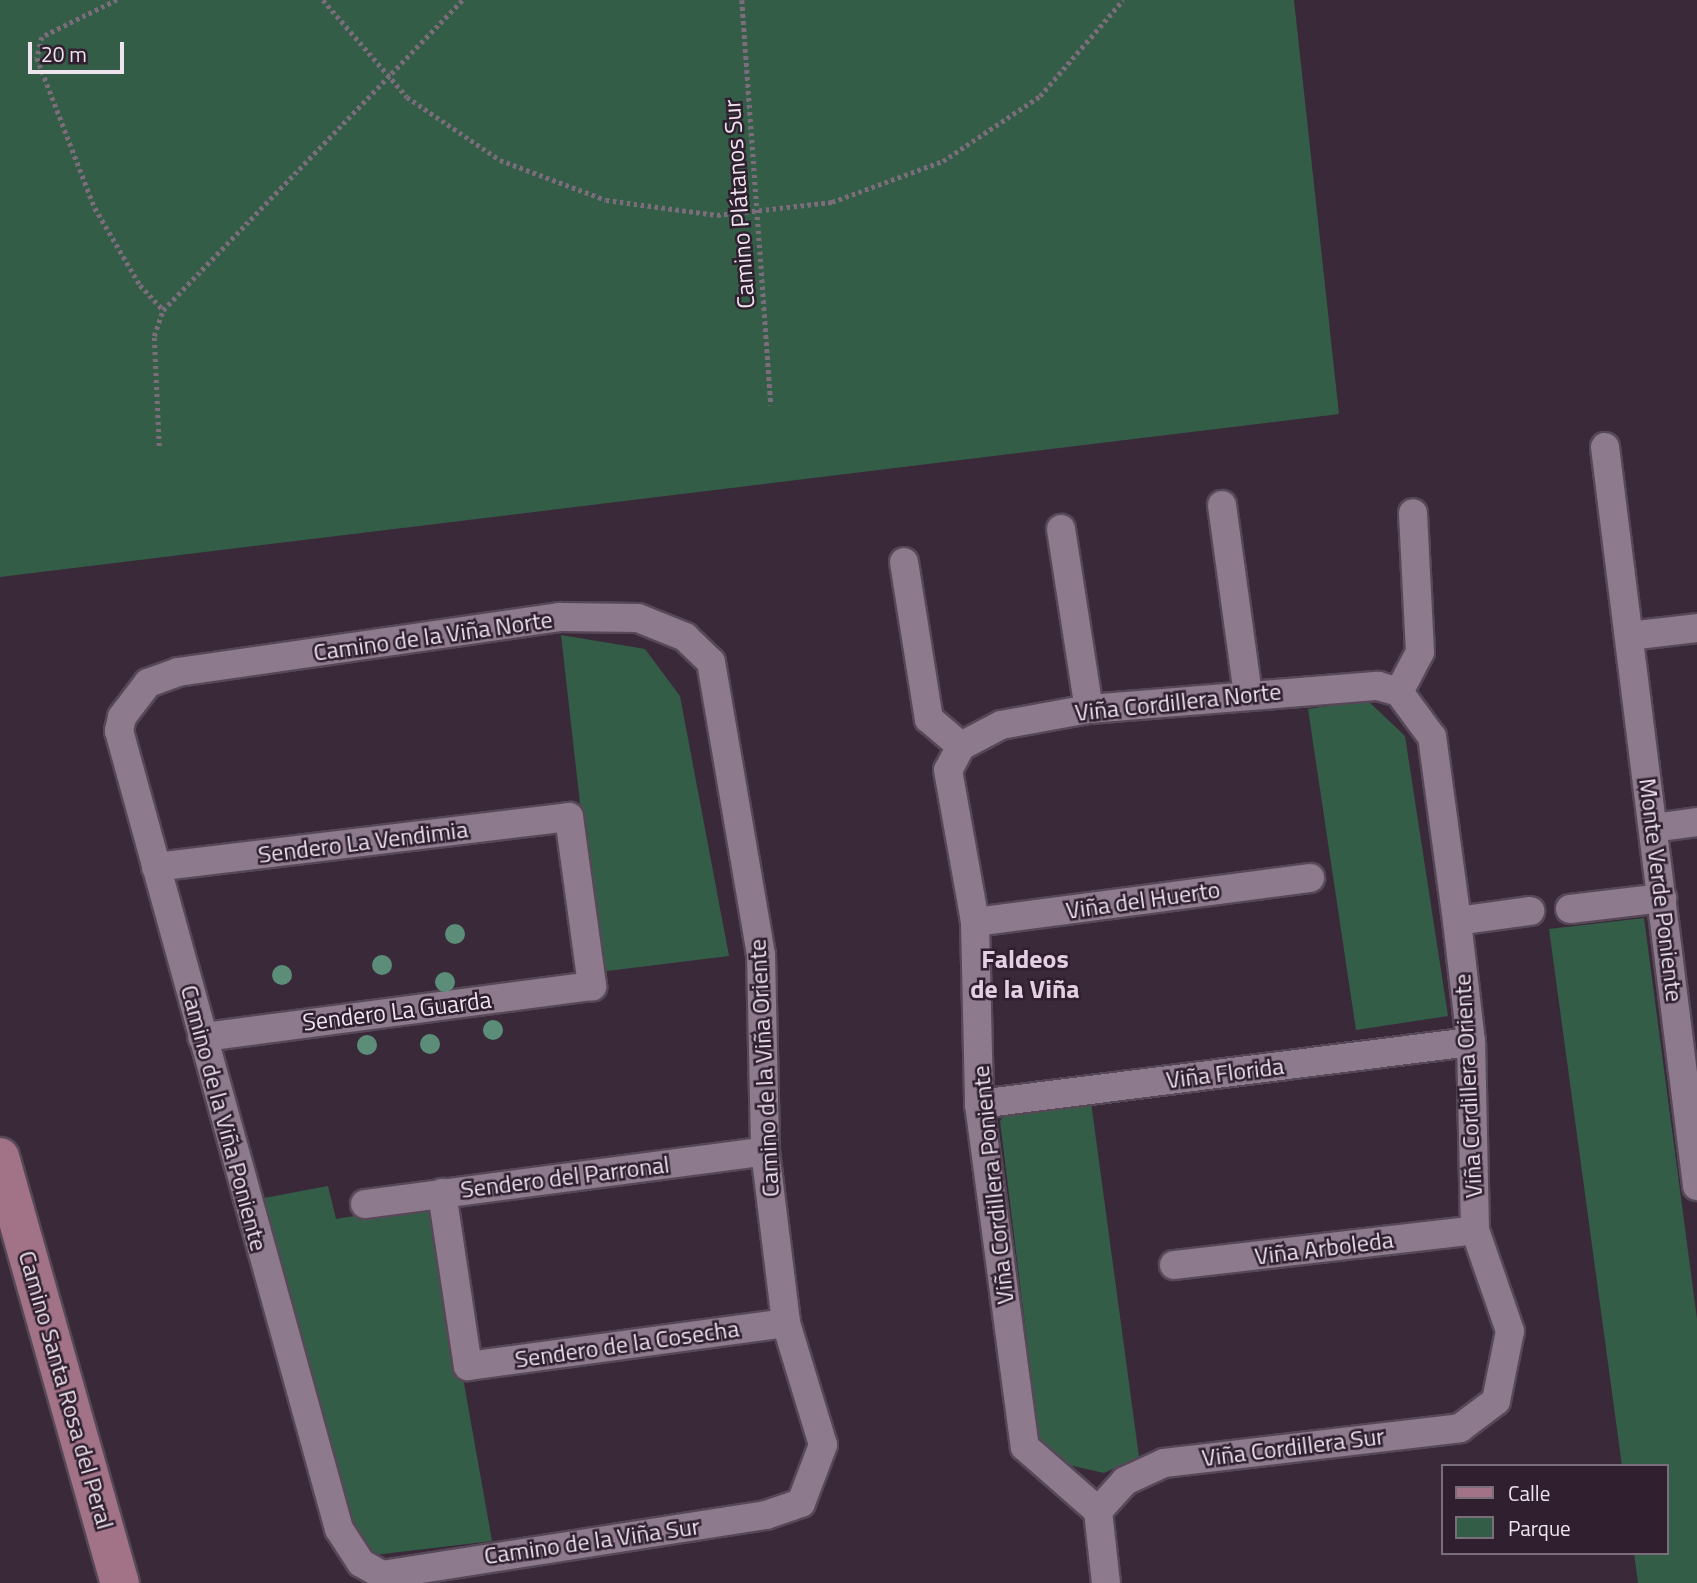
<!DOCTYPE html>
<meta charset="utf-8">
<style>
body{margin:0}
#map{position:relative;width:1697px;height:1583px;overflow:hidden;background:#392939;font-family:"Titillium Web",sans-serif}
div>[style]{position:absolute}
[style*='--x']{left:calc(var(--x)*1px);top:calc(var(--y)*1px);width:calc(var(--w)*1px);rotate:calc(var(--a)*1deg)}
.green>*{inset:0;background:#345d48}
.path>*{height:4.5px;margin-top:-2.25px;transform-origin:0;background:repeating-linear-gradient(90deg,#7b6d7b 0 3.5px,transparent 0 7px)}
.roads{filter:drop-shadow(2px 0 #564856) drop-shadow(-2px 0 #564856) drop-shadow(0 2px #564856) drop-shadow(0 -2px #564856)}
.street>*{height:28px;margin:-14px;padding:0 14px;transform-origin:14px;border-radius:14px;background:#8d7a8d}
.secondary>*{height:38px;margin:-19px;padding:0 19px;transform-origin:19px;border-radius:19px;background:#a27287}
.trees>*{width:20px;height:20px;margin:-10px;border-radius:50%;background:#5b8d78}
span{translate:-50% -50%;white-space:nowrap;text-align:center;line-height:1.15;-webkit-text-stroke:5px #2f1f2f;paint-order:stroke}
.street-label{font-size:24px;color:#eee4ee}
.neighbourhood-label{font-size:26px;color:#e4cfe3;font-weight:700}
.legend{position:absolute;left:1441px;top:1464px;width:228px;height:91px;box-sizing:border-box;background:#2f1f2f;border:2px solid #7b6e7b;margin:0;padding:9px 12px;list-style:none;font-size:21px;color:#eee4ee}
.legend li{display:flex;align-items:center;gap:14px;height:35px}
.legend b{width:35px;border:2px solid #7b6e7b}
.scale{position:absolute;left:28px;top:42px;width:96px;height:32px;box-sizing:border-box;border:4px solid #eee4ee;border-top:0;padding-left:9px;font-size:21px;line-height:24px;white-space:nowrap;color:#eee4ee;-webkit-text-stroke:5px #2f1f2f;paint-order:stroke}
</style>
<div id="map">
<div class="green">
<div style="clip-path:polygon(0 0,1294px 0,1339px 414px,0 577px)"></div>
<div style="clip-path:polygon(561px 635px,645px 649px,680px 696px,729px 956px,599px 972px)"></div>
<div style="clip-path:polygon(1367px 700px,1405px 736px,1448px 1016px,1356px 1030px,1308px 709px)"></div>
<div style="clip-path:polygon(1644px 918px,1697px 1319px,1697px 1583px,1638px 1583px,1634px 1553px,1667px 1553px,1667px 1466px,1622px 1466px,1549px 929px)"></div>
<div style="clip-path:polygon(1091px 1102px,1139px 1457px,1104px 1473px,1060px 1463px,1039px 1439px,1000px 1121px,1007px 1111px)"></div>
<div style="clip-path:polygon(328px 1186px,336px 1219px,432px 1203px,492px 1541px,374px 1555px,348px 1513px,264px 1198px)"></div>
</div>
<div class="path">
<div style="--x:117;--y:0;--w:84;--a:153.7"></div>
<div style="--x:42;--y:37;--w:22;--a:103"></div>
<div style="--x:37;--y:58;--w:161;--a:68.9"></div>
<div style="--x:95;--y:208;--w:89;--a:59.7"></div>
<div style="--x:140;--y:285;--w:34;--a:47"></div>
<div style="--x:323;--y:0;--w:128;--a:49.1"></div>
<div style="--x:407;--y:97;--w:112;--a:34.1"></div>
<div style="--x:500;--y:160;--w:113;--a:20.7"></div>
<div style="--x:606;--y:200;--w:112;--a:7.7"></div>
<div style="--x:717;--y:215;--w:116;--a:-6.4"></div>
<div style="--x:832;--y:202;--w:118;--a:-20.3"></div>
<div style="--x:943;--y:161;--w:117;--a:-33.8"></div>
<div style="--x:1040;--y:96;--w:127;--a:-49.2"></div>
<div style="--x:742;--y:0;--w:406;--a:85.9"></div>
<div style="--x:159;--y:446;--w:110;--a:-92.6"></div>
<div style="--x:154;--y:336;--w:28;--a:-71"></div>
<div style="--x:163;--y:310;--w:431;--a:-46"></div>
</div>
<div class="roads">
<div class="street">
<div style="--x:1605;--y:447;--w:745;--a:82.9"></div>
<div style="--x:1222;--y:505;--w:191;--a:82.2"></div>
<div style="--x:1061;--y:529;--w:182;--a:81.2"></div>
<div style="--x:904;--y:562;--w:159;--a:81"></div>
<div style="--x:929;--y:719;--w:42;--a:40.2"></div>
<div style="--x:559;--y:617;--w:79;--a:0.7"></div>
<div style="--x:638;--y:618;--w:51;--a:22"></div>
<div style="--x:685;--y:637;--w:36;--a:44"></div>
<div style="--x:711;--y:662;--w:296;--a:80.3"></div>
<div style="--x:761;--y:954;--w:197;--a:88.8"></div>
<div style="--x:765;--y:1151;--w:173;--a:83"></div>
<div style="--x:786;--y:1323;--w:127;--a:73.1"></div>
<div style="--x:823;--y:1445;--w:62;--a:110.8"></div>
<div style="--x:801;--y:1503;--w:37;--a:161"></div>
<div style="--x:766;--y:1515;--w:389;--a:171.1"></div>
<div style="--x:382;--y:1575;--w:24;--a:-150"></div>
<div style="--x:361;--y:1563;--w:40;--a:-122.9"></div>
<div style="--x:339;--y:1529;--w:828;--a:-105.41"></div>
<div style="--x:119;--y:731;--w:14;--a:-78"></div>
<div style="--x:122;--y:717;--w:43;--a:-52.6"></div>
<div style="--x:148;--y:683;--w:32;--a:-20"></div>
<div style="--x:178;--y:672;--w:385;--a:-8.2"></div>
<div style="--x:1629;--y:636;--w:68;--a:-6.7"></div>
<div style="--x:1399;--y:692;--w:45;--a:-62.3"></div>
<div style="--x:1420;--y:652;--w:139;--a:-92.9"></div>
<div style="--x:961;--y:746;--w:27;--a:118"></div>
<div style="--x:948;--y:770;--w:154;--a:79.9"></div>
<div style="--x:975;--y:922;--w:182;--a:88.7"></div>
<div style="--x:979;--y:1104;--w:346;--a:82.4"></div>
<div style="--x:1025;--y:1447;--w:97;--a:41.2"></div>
<div style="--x:961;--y:746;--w:45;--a:-27.7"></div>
<div style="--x:1001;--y:725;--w:89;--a:-10.3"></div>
<div style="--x:1089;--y:709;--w:290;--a:-4.6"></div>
<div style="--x:1378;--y:686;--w:22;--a:16"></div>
<div style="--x:1653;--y:828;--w:44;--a:-7.8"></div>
<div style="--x:156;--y:867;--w:416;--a:-6.9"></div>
<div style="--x:569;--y:817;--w:171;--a:82.2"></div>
<div style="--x:592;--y:986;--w:393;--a:172.5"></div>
<div style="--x:1570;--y:909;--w:93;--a:-6.8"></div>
<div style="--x:1457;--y:921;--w:74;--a:-7.8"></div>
<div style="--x:975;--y:922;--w:338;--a:-7.5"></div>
<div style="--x:979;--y:1104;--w:496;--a:-7.2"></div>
<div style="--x:442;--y:1193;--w:175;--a:81.5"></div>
<div style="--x:468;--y:1366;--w:321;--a:-7.7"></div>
<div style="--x:365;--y:1204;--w:403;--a:-7.5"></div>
<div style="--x:1174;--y:1265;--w:303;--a:-6.6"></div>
<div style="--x:1098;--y:1511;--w:40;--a:-48"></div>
<div style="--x:1125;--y:1481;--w:43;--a:-24.8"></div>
<div style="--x:1164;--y:1463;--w:298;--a:-6.7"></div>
<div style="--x:1460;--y:1428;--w:45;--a:-36.9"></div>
<div style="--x:1496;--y:1401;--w:71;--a:-78.7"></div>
<div style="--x:1510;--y:1331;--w:107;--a:-109.1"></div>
<div style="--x:1475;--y:1230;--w:188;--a:-91.2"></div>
<div style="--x:1471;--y:1042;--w:122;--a:-96.6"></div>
<div style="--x:1457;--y:921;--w:186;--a:-97.7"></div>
<div style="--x:1432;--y:737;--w:56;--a:-126.3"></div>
<div style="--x:1098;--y:1511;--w:72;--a:83.7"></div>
</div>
<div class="secondary">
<div style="--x:0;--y:1157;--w:443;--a:74.3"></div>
</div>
</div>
<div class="trees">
<div style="left:455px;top:934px"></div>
<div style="left:382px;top:965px"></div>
<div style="left:282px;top:975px"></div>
<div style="left:445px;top:982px"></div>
<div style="left:493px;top:1030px"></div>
<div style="left:430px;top:1044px"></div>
<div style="left:367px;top:1045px"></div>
</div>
<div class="street-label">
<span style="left:739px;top:204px;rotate:-94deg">Camino Plátanos Sur</span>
<span style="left:433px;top:636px;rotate:-8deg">Camino de la Viña Norte</span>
<span style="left:1178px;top:702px;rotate:-6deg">Viña Cordillera Norte</span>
<span style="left:363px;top:842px;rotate:-7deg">Sendero La Vendimia</span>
<span style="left:1661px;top:890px;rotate:83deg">Monte Verde Poniente</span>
<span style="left:1143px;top:900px;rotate:-8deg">Viña del Huerto</span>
<span style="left:397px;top:1011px;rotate:-7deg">Sendero La Guarda</span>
<span style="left:764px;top:1068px;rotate:-93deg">Camino de la Viña Oriente</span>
<span style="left:1225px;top:1073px;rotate:-7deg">Viña Florida</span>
<span style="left:1468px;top:1086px;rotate:-93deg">Viña Cordillera Oriente</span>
<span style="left:224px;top:1118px;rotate:75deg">Camino de la Viña Poniente</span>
<span style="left:565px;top:1177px;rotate:-7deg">Sendero del Parronal</span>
<span style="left:993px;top:1185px;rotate:-96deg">Viña Cordillera Poniente</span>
<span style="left:1324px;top:1248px;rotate:-7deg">Viña Arboleda</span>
<span style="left:627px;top:1344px;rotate:-8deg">Sendero de la Cosecha</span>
<span style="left:66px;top:1390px;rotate:74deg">Camino Santa Rosa del Peral</span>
<span style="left:1293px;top:1447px;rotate:-7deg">Viña Cordillera Sur</span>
<span style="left:592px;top:1541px;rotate:-8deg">Camino de la Viña Sur</span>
</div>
<div class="neighbourhood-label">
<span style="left:1025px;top:974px">Faldeos<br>de la Viña</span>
</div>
<ul class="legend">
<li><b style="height:9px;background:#a27287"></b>Calle</li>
<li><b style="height:19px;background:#345d48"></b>Parque</li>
</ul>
<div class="scale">20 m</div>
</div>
